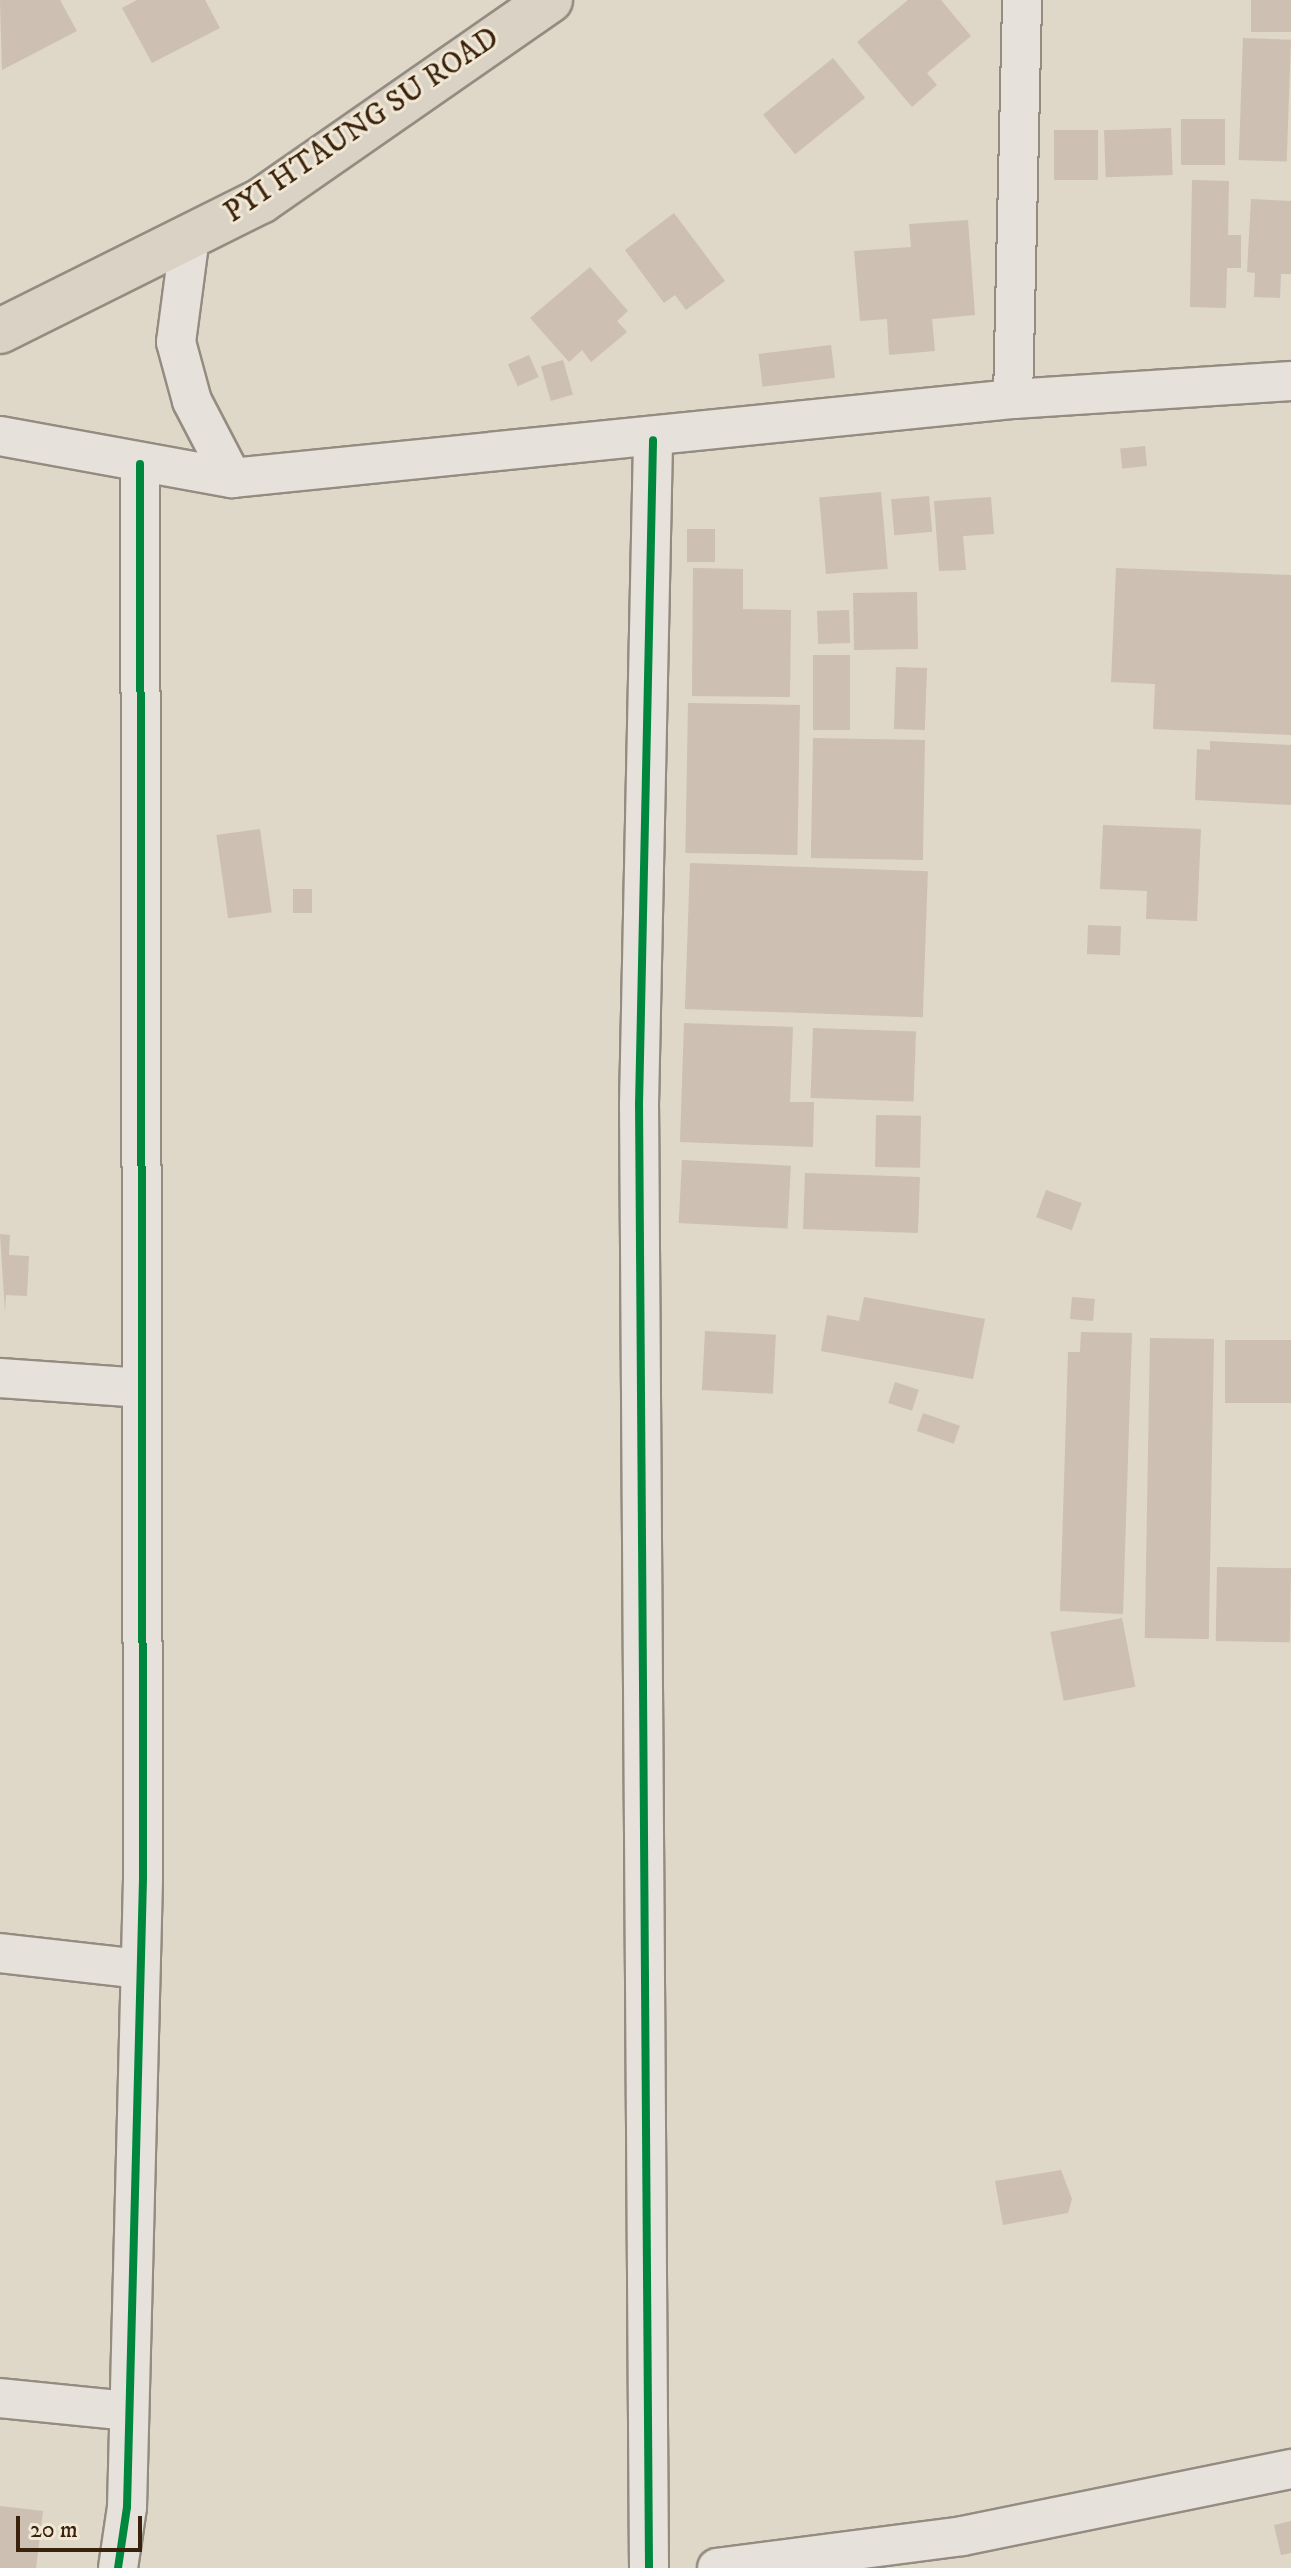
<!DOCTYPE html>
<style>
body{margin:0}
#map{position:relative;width:1291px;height:2568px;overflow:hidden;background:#dfd7c8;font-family:"IM FELL DW Pica",serif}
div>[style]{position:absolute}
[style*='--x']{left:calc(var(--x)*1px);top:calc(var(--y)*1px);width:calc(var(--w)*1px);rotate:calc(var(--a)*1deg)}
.building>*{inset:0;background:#cdbfb2;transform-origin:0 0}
.roads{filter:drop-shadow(2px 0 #948c81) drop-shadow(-2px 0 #948c81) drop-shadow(0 2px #948c81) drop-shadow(0 -2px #948c81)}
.street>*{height:38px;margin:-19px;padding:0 19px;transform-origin:19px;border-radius:19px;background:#e6e2db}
.highway>*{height:44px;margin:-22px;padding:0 22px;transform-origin:22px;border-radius:22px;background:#dad2c5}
.cycleway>*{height:8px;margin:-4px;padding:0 4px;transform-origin:4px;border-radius:4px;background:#00873e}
span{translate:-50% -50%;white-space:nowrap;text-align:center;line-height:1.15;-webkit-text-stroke:6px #f0e7d5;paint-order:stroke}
.street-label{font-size:30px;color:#39210b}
.scale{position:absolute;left:16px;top:2516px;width:126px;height:36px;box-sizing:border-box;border:4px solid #39210b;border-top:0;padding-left:10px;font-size:24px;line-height:28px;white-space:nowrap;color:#39210b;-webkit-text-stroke:6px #f0e7d5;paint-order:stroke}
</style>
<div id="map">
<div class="building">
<div style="clip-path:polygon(0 0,60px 0,77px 31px,2px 70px)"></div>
<div style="clip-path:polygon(137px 0,205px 0,220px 28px,152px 63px,122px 8px)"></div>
<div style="clip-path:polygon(908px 0,941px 0,971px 36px,927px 73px,937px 85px,912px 107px,857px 42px)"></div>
<div style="left:1251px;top:0;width:40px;height:32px"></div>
<div style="left:1243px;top:38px;width:48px;height:122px;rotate:2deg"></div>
<div style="left:833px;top:58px;width:51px;height:90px;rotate:51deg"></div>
<div style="left:1225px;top:119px;width:46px;height:44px;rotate:90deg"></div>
<div style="left:1171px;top:128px;width:47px;height:67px;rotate:88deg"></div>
<div style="left:1054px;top:130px;width:44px;height:50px"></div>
<div style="clip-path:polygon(1192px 180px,1229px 181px,1228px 235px,1241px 235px,1241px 268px,1227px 268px,1226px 308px,1190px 307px)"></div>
<div style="clip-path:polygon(1251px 199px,1291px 201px,1291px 274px,1281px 274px,1280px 298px,1254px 297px,1255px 273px,1247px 272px)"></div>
<div style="clip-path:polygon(674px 213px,725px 281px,686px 310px,675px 295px,664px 303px,625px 250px)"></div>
<div style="clip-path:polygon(968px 220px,975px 315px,932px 319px,935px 351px,889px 355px,887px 319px,860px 321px,854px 251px,911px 247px,909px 224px)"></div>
<div style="clip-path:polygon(590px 267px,628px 311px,617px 321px,627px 332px,591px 362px,582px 350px,569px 362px,530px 318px)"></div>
<div style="left:831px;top:345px;width:33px;height:73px;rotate:83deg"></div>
<div style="left:529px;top:355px;width:24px;height:23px;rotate:66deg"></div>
<div style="left:563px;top:360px;width:36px;height:23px;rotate:74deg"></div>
<div style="left:1145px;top:446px;width:20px;height:25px;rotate:84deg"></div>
<div style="left:881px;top:492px;width:77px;height:62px;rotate:85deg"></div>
<div style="left:929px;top:496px;width:36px;height:38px;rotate:85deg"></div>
<div style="clip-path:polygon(991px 497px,994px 534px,963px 536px,966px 570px,939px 571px,934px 501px)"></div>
<div style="left:687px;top:529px;width:28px;height:33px"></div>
<div style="clip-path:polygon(693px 568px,743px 569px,743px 609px,791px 610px,790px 697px,692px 696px)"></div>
<div style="clip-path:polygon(1116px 568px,1291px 575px,1291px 735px,1153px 729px,1155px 684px,1111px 682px)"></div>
<div style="left:917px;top:592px;width:57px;height:64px;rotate:89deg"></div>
<div style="left:849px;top:610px;width:33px;height:32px;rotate:88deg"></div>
<div style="left:813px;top:655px;width:37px;height:75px"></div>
<div style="left:896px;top:667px;width:31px;height:62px;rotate:2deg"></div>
<div style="left:688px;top:703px;width:112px;height:150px;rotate:1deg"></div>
<div style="left:813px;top:738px;width:112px;height:120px;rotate:1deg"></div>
<div style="clip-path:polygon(1210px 741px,1291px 745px,1291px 805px,1195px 800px,1197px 749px,1210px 750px)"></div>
<div style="clip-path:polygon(1103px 825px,1201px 829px,1197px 921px,1146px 919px,1147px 891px,1100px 889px)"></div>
<div style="left:260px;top:829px;width:84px;height:44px;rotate:82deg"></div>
<div style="left:690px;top:863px;width:238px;height:146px;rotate:2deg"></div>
<div style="left:293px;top:889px;width:19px;height:24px"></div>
<div style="left:1088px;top:925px;width:33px;height:29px;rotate:2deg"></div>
<div style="clip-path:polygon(684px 1023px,793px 1027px,790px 1102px,814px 1102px,813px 1147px,680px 1142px)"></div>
<div style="left:813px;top:1028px;width:103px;height:70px;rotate:2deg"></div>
<div style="left:876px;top:1115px;width:45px;height:52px;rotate:1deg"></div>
<div style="left:682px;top:1160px;width:109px;height:63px;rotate:3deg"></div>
<div style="left:805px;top:1173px;width:115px;height:56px;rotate:2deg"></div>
<div style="left:1046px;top:1190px;width:38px;height:29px;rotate:20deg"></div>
<div style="clip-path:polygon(0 1234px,10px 1235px,9px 1255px,29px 1256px,27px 1296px,6px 1295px,5px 1312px)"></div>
<div style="clip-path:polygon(864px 1297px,985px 1319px,973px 1379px,821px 1351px,827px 1315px,859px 1321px)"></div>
<div style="left:1072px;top:1297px;width:23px;height:22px;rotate:5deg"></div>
<div style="left:705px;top:1331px;width:71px;height:59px;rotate:3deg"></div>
<div style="clip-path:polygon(1081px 1332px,1132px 1333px,1123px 1614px,1060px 1611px,1068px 1352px,1080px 1352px)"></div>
<div style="left:1150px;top:1338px;width:64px;height:300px;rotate:1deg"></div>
<div style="left:1225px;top:1340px;width:66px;height:63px"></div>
<div style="left:895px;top:1382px;width:25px;height:22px;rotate:18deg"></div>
<div style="left:923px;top:1413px;width:39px;height:19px;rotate:19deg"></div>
<div style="left:1217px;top:1567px;width:74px;height:74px;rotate:1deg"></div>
<div style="left:1122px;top:1618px;width:70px;height:73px;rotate:79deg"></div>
<div style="clip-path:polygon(1061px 2170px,1072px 2199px,1068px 2213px,1003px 2225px,995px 2181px)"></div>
<div style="clip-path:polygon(0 2506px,43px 2511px,36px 2568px,0 2568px)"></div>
<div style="clip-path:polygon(1291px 2521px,1291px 2553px,1281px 2555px,1274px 2525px)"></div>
</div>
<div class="roads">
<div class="street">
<div style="--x:190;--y:236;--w:107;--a:97.5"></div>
<div style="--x:176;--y:342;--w:61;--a:74.8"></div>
<div style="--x:192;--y:401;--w:87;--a:62.5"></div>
<div style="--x:1013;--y:399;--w:399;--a:-88.7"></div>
<div style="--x:0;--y:436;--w:236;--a:10.3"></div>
<div style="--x:232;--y:478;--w:785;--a:-5.78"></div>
<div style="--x:1013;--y:399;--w:279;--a:-3.7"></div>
<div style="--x:0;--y:1378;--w:142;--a:4"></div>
<div style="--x:0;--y:1953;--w:141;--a:6.5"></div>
<div style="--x:0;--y:2398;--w:129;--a:5.8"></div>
<div style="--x:118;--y:2568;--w:62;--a:-81.6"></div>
<div style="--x:127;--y:2507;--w:629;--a:-88.54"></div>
<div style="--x:143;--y:1878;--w:1414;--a:-90.12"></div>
<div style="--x:649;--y:2568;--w:1463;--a:-90.39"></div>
<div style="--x:639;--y:1105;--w:665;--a:-88.79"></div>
<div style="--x:717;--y:2568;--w:247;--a:-7.4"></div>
<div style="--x:962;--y:2536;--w:336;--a:-11.5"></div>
</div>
<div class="highway">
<div style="--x:0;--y:331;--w:292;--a:-26.5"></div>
<div style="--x:261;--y:201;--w:352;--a:-34.8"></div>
</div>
</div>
<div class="cycleway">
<div style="--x:118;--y:2568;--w:62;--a:-81.6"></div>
<div style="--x:127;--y:2507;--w:629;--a:-88.54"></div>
<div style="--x:143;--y:1878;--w:1414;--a:-90.12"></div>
<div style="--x:649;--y:2568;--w:1463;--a:-90.39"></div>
<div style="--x:639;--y:1105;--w:665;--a:-88.79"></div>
</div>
<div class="street-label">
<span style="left:362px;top:126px;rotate:-34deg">PYI HTAUNG SU ROAD</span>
</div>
<div class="scale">20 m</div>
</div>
